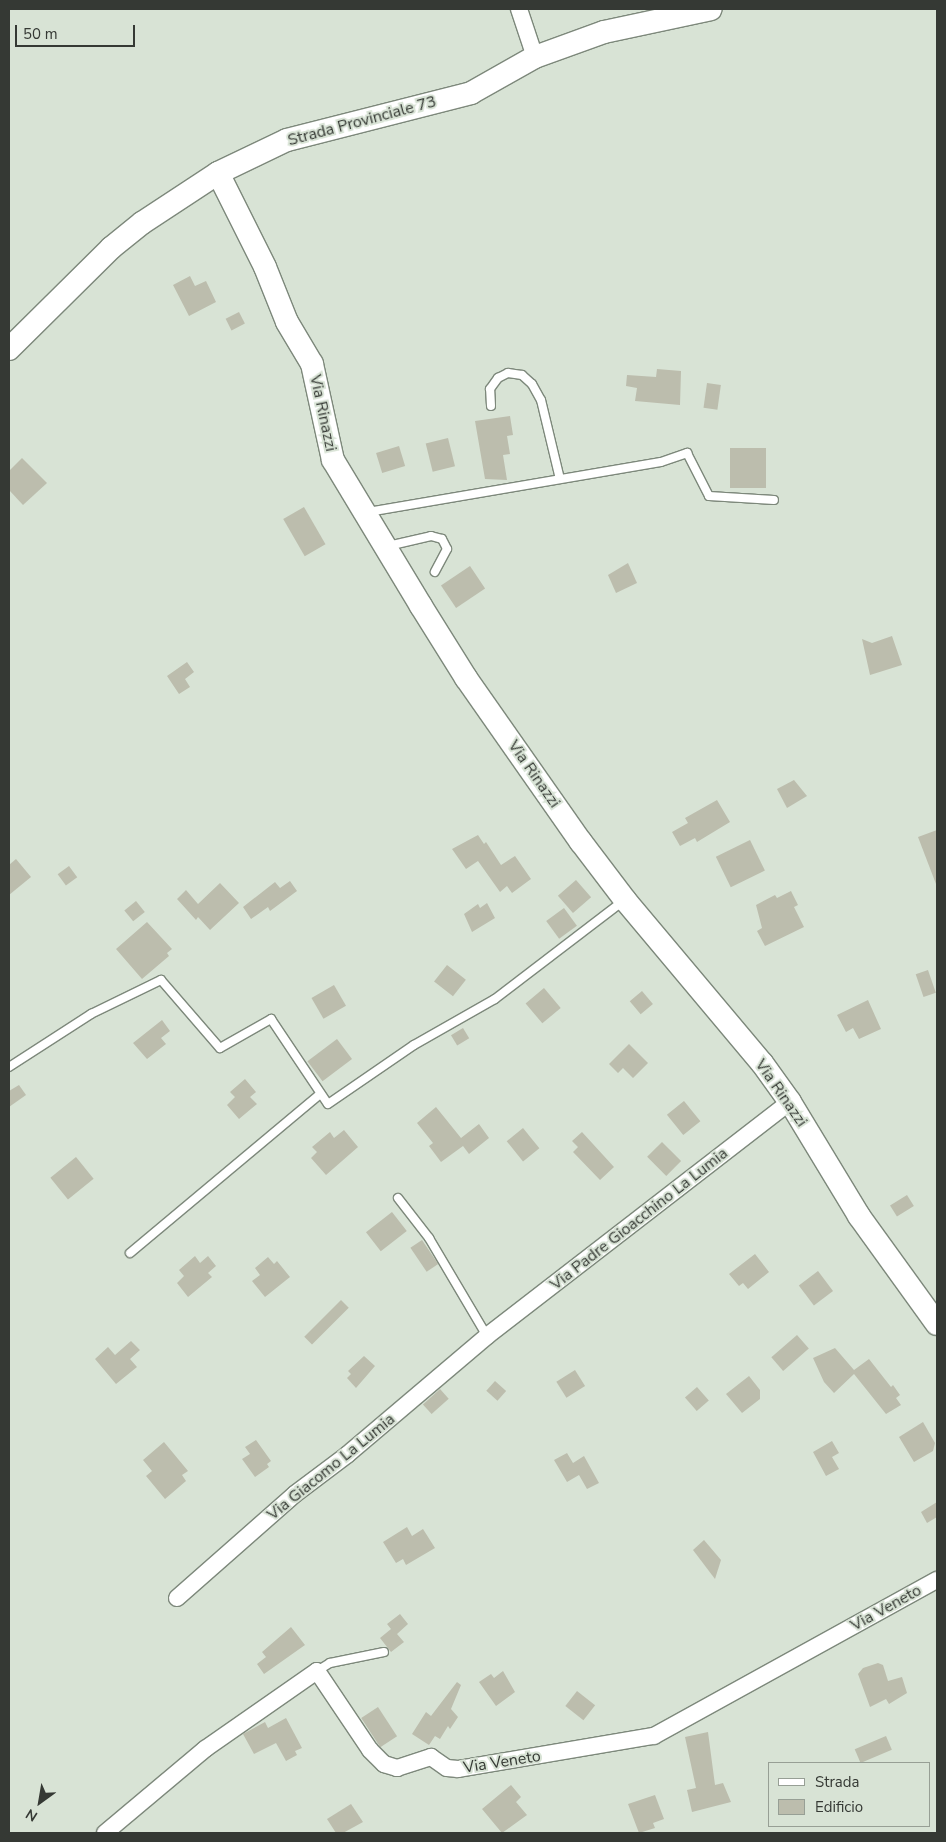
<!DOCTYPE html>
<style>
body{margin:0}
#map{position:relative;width:946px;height:1842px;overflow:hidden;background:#d8e3d5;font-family:"Nunito Sans",sans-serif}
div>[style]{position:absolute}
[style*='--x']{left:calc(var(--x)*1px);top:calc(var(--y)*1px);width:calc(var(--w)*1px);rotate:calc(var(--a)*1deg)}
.building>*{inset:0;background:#bcbdad;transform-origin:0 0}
.roads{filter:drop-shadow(1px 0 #7d887b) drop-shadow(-1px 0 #7d887b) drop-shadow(0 1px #7d887b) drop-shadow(0 -1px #7d887b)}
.lane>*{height:8px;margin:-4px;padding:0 4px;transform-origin:4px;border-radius:4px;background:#fff}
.street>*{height:16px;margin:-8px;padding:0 8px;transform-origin:8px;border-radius:8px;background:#fff}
.secondary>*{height:22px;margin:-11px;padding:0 11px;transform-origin:11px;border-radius:11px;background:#fff}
span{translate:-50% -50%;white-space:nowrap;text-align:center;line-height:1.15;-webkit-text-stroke:4px #d8e3d5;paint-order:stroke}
.street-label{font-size:16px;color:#353934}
.frame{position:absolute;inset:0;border:10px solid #353934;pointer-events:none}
.legend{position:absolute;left:768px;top:1762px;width:162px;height:65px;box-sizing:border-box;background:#d8e3d5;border:1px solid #979f95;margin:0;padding:6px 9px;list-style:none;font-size:15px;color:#353934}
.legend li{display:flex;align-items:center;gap:10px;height:25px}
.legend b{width:25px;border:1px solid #979f95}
.north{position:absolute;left:15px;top:1777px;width:50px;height:50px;-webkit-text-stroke:4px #d8e3d5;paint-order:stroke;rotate:212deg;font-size:14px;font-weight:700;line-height:20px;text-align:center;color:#353934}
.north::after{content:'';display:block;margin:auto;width:18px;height:22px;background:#353934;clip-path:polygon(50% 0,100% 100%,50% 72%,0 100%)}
.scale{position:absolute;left:15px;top:25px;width:120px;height:22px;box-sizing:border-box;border:2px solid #353934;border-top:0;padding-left:6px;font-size:15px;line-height:18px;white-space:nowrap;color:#353934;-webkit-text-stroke:4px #d8e3d5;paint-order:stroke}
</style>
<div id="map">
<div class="building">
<div style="clip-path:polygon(190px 276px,195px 286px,206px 281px,216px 302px,189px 316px,173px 285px)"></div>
<div style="left:239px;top:312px;width:13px;height:15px;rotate:63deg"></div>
<div style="clip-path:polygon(657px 369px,681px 371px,680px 405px,635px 401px,637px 388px,626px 386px,627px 375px,656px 377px)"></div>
<div style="left:707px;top:383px;width:14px;height:25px;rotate:8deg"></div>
<div style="clip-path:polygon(510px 416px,513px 435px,507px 436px,510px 454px,503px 455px,507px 480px,485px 479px,475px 421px)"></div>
<div style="left:448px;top:438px;width:29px;height:23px;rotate:76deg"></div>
<div style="left:399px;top:446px;width:21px;height:24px;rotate:73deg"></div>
<div style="left:730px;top:448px;width:36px;height:40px"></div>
<div style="clip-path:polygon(22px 458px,47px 483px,23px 505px,9px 490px,9px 471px)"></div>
<div style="left:304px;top:507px;width:43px;height:24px;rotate:60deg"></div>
<div style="clip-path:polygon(628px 563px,637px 583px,616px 593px,608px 575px)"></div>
<div style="left:470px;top:566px;width:27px;height:35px;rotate:56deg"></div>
<div style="clip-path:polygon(892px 636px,902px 665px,870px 675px,862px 639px,872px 643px)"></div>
<div style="clip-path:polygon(187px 662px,194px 672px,185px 679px,190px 687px,179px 694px,167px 676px)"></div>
<div style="clip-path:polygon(794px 780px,807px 796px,787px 808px,777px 789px)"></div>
<div style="clip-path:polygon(717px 800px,730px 822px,697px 842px,695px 838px,680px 846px,672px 832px,688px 823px,685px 818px)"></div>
<div style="clip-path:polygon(937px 830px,937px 884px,936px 884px,918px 837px)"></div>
<div style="clip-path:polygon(478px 835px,484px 844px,486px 842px,501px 865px,515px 856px,531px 879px,512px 893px,507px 886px,500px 892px,478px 861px,466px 869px,452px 849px)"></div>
<div style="left:750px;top:840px;width:34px;height:38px;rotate:64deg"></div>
<div style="clip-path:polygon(16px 859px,31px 877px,9px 895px,9px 865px)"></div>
<div style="left:69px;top:866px;width:14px;height:14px;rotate:54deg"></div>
<div style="left:576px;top:880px;width:23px;height:24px;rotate:49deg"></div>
<div style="clip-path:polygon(290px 881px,297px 891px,270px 911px,268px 907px,251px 919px,243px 907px,275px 882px,280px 888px)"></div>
<div style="clip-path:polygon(220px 883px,239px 903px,210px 930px,198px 917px,196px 920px,177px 899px,186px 890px,198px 904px)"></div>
<div style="clip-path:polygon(791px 891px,798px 905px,794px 907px,804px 927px,765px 946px,757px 931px,762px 928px,756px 905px,775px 895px,777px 898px)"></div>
<div style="left:136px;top:901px;width:14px;height:15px;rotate:51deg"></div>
<div style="clip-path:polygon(487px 903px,495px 918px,472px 932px,464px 914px,478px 904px,480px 908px)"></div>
<div style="left:564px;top:908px;width:22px;height:22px;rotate:54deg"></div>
<div style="clip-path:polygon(147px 922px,172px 949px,167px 953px,169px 956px,142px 979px,116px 949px)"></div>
<div style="left:447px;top:965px;width:24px;height:21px;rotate:38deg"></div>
<div style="left:928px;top:970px;width:24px;height:13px;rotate:71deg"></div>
<div style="left:334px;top:985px;width:24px;height:26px;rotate:60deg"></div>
<div style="left:544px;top:988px;width:26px;height:24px;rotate:50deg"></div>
<div style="left:642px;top:991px;width:17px;height:16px;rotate:50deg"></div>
<div style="clip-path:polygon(868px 1000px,881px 1029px,859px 1039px,853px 1028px,846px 1032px,837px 1015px)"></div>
<div style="clip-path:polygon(162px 1020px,170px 1031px,161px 1038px,166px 1044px,147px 1059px,133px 1043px)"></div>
<div style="left:463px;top:1028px;width:12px;height:14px;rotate:59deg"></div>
<div style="left:337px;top:1039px;width:25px;height:37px;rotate:53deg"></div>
<div style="clip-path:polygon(629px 1044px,648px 1063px,633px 1078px,623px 1068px,618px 1073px,609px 1064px)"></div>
<div style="clip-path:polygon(245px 1079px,256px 1092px,250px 1097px,257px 1104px,239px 1119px,227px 1105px,235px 1097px,230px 1092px)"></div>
<div style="clip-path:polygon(19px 1085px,26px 1095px,9px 1107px,9px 1091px)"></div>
<div style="left:684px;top:1101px;width:26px;height:22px;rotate:51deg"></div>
<div style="clip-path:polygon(436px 1107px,461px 1138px,479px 1124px,489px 1138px,469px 1154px,463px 1146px,441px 1162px,429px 1146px,433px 1143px,417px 1123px)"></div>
<div style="left:523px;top:1128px;width:26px;height:21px;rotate:51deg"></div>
<div style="clip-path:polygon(344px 1130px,358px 1147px,326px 1175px,311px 1158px,317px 1152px,312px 1147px,330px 1132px,334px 1138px)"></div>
<div style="clip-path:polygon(582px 1132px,614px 1167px,600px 1180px,573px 1152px,578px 1147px,572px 1141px)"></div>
<div style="left:662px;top:1142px;width:27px;height:21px;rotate:45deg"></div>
<div style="left:76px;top:1157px;width:28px;height:33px;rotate:51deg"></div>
<div style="left:907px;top:1195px;width:13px;height:20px;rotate:58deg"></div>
<div style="left:392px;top:1212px;width:24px;height:33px;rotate:52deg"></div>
<div style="left:422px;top:1240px;width:29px;height:14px;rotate:56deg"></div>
<div style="clip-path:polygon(755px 1254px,769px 1272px,748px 1289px,743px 1283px,739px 1286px,729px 1274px)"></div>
<div style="clip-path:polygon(195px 1256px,200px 1263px,208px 1256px,216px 1266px,208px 1273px,212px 1277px,188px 1297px,177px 1283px,184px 1276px,179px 1270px)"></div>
<div style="clip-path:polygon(268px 1257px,274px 1264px,277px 1261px,290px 1277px,265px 1297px,252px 1281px,260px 1275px,255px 1268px)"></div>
<div style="left:818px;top:1271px;width:25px;height:24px;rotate:53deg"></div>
<div style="left:341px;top:1300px;width:11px;height:52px;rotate:45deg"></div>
<div style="left:797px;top:1335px;width:18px;height:34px;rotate:49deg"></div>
<div style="clip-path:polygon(131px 1341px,140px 1350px,130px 1359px,137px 1367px,116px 1384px,95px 1359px,108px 1347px,115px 1355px)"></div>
<div style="clip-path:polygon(835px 1348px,854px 1370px,869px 1359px,891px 1387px,893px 1385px,900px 1395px,896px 1398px,901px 1405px,886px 1414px,854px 1374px,834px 1393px,824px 1382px,813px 1358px)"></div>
<div style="clip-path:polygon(364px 1356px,375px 1366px,356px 1388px,347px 1378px,351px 1374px,348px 1371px)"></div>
<div style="left:575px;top:1370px;width:19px;height:22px;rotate:58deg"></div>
<div style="clip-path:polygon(749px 1376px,760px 1390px,760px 1399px,742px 1413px,726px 1394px)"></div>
<div style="left:495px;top:1381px;width:15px;height:13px;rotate:42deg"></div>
<div style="left:697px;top:1387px;width:18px;height:16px;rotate:49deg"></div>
<div style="left:440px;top:1389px;width:13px;height:23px;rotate:48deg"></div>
<div style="clip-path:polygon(923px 1422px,935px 1443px,933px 1451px,914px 1462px,899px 1437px)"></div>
<div style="clip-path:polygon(256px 1440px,271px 1461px,267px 1464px,269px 1467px,255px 1477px,242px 1459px,250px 1454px,245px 1447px)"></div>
<div style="clip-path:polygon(832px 1441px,839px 1453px,832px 1457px,839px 1469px,826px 1476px,813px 1452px)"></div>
<div style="clip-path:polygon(164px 1442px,188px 1471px,182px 1475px,186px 1481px,165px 1499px,146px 1476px,152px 1471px,143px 1460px)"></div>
<div style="clip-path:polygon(567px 1453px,573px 1463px,584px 1456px,599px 1483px,587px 1489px,579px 1475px,567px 1482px,554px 1460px)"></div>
<div style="clip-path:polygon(937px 1502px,937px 1517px,927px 1523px,921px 1512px)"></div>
<div style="clip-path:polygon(407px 1527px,412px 1536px,423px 1529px,435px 1548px,406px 1565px,403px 1559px,396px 1563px,383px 1542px)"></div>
<div style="clip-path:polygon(704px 1540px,721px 1560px,715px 1579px,693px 1550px)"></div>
<div style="clip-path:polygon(400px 1614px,408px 1624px,397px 1634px,404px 1642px,391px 1652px,380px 1638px,391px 1629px,387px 1624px)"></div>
<div style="clip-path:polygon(291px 1627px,305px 1645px,264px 1674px,257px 1664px,266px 1657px,262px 1652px)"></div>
<div style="clip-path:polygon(878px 1663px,883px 1665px,888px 1681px,902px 1677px,907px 1693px,889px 1704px,886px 1699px,870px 1707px,858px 1674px,863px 1668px)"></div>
<div style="clip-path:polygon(503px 1671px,515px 1692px,496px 1706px,479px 1682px,491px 1674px,494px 1678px)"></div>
<div style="clip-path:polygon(457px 1682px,461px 1685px,451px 1709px,458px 1717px,450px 1729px,448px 1726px,440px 1739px,435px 1736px,429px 1745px,412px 1734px,426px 1712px,431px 1716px)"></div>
<div style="left:577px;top:1691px;width:23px;height:19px;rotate:38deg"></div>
<div style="left:378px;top:1707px;width:35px;height:20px;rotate:57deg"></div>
<div style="clip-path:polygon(286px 1718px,302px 1748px,295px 1751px,297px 1755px,286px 1761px,276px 1743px,254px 1754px,243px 1734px,265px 1722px,268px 1728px)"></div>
<div style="clip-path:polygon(708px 1732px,715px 1785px,723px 1783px,731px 1802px,692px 1812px,687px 1790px,696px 1788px,685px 1737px)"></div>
<div style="left:886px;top:1736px;width:15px;height:34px;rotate:67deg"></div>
<div style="clip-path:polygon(511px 1785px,521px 1797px,516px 1802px,527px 1815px,502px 1833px,482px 1809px)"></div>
<div style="clip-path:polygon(655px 1795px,664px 1819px,653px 1823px,655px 1828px,639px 1833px,628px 1804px)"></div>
<div style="clip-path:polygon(351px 1804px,363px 1822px,343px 1833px,336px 1833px,327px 1819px)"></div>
</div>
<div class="roads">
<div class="lane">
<div style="--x:491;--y:406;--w:17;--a:-93"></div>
<div style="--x:490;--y:389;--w:14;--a:-54"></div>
<div style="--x:498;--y:378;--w:11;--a:-27"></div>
<div style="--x:508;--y:373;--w:14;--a:8"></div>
<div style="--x:522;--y:375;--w:13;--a:42"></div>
<div style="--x:532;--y:384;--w:18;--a:61"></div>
<div style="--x:541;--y:400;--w:81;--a:76.5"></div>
<div style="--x:368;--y:512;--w:297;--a:-9.7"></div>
<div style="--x:661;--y:462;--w:28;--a:-19"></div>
<div style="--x:687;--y:453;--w:48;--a:62.9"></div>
<div style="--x:709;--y:496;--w:65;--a:3.5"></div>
<div style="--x:388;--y:546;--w:44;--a:-13.1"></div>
<div style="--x:431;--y:536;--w:11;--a:15"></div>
<div style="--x:442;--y:539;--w:11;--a:63"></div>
<div style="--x:447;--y:549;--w:26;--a:118"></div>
<div style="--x:9;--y:1067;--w:98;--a:-32.9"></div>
<div style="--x:91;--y:1014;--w:78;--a:-25.9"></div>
<div style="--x:161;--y:980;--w:90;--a:49.1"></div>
<div style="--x:220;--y:1048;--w:59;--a:-29.6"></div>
<div style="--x:271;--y:1019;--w:102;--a:56.2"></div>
<div style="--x:328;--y:1104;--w:104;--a:-34.5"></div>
<div style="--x:414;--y:1045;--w:93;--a:-29.6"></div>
<div style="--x:495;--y:999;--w:161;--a:-37.4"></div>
<div style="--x:398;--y:1198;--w:51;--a:52.2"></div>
<div style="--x:429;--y:1238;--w:114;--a:59.4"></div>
<div style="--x:130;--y:1253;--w:248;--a:-39.9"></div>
<div style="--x:317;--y:1671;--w:15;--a:-32"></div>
<div style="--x:330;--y:1663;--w:55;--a:-11.5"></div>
</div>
<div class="street">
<div style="--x:519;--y:9;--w:51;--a:71.6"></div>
<div style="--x:177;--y:1598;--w:157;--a:-41.4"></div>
<div style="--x:295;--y:1494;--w:66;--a:-37"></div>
<div style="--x:348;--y:1454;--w:182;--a:-40.3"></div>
<div style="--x:487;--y:1336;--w:383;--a:-37.7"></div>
<div style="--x:105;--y:1833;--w:131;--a:-40"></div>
<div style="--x:205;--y:1749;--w:136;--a:-34.9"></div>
<div style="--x:317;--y:1671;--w:95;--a:56.1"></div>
<div style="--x:370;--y:1750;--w:20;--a:45"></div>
<div style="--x:384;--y:1764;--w:14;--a:17"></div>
<div style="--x:397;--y:1768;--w:36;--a:-18"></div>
<div style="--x:431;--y:1757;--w:19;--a:35"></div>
<div style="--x:447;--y:1768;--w:11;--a:5"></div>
<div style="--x:458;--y:1769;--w:199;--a:-9.6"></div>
<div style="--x:654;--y:1736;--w:323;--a:-28.9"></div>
</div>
<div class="secondary">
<div style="--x:218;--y:173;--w:105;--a:63.4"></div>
<div style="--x:265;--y:267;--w:59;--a:68.2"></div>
<div style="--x:287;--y:322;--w:49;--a:59.2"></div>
<div style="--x:312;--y:364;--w:98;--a:77.7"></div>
<div style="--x:333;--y:460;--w:170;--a:58.9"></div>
<div style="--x:421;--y:606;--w:85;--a:58"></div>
<div style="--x:466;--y:678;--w:200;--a:55"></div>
<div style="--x:581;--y:842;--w:73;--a:52.8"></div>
<div style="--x:625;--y:900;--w:213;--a:50"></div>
<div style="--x:762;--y:1063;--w:48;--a:54.3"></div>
<div style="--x:790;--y:1102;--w:133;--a:58.8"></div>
<div style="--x:859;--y:1216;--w:133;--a:54.2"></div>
<div style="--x:9;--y:349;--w:144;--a:-44.7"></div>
<div style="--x:111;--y:248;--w:40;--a:-39"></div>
<div style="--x:142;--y:223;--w:91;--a:-33.3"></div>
<div style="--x:218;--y:173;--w:76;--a:-25.6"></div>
<div style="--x:287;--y:140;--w:190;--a:-14.3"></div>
<div style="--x:471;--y:93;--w:73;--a:-29.4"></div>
<div style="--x:535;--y:57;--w:73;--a:-19.9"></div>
<div style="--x:604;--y:32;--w:109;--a:-12.1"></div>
</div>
</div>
<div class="street-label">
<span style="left:362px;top:121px;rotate:-15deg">Strada Provinciale 73</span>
<span style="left:323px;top:413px;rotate:78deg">Via Rinazzi</span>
<span style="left:534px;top:774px;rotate:55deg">Via Rinazzi</span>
<span style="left:781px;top:1093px;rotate:55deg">Via Rinazzi</span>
<span style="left:639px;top:1219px;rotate:-38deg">Via Padre Gioacchino La Lumia</span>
<span style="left:331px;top:1467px;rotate:-39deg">Via Giacomo La Lumia</span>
<span style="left:886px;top:1608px;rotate:-29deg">Via Veneto</span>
<span style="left:502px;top:1762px;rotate:-9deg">Via Veneto</span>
</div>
<div class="frame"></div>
<ul class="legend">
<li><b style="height:6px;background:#fff"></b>Strada</li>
<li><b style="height:14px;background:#bcbdad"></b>Edificio</li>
</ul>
<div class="north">N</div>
<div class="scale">50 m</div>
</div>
